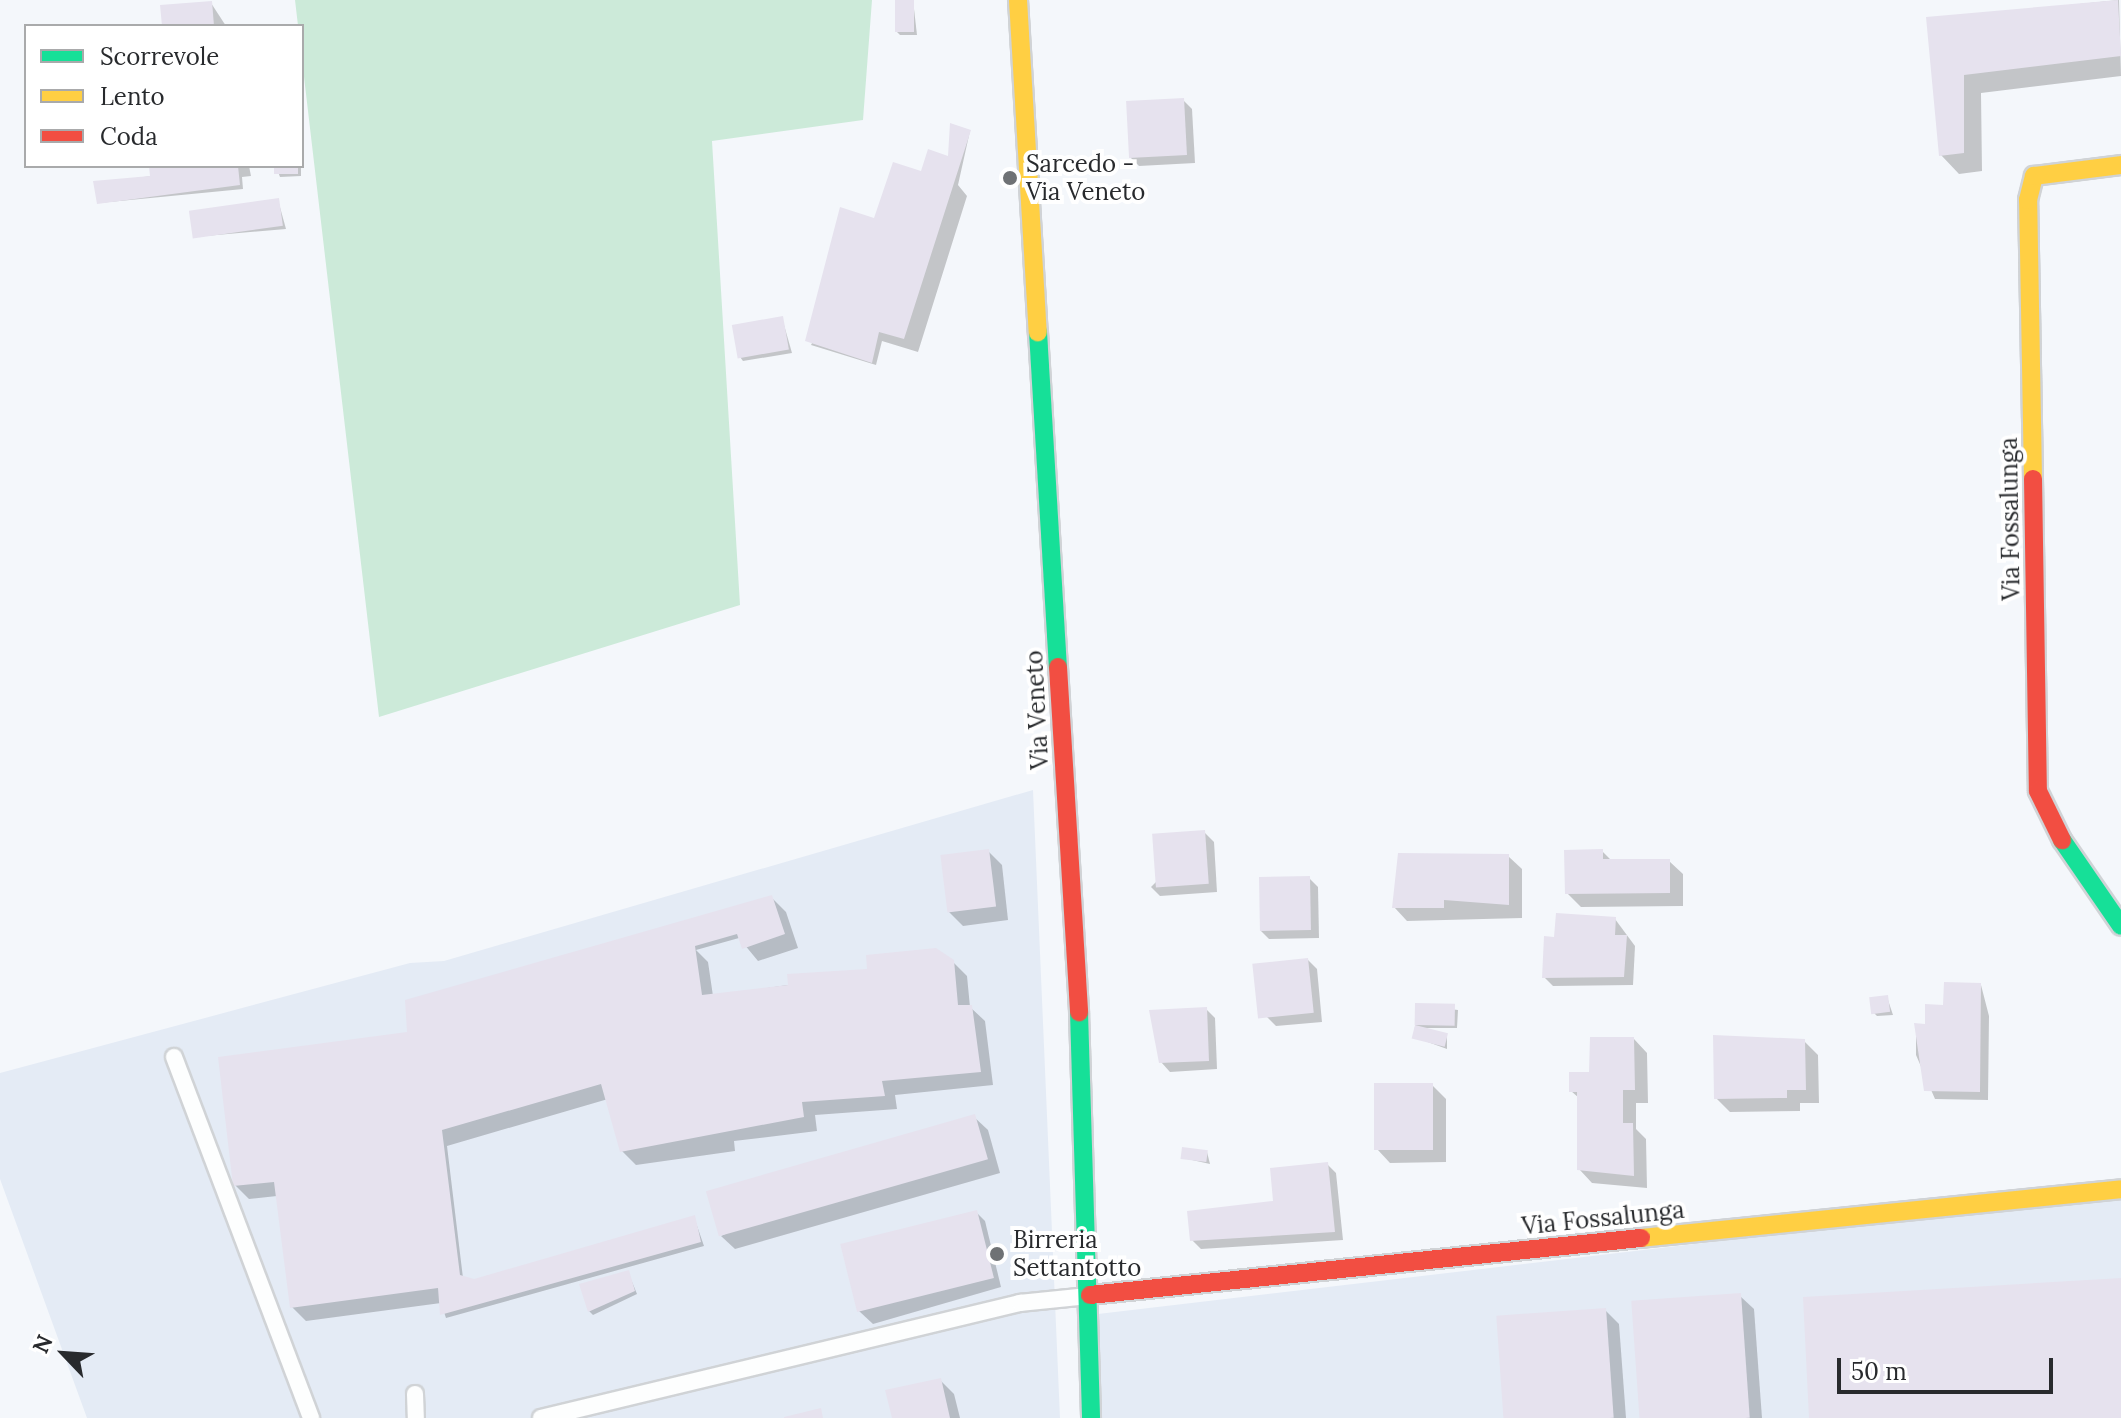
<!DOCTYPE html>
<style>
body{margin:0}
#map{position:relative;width:2121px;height:1418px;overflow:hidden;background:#f4f7fb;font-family:Lora,serif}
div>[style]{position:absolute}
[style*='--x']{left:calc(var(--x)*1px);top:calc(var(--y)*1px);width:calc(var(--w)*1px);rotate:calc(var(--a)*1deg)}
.built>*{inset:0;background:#e4ebf5}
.green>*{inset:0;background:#ccead9}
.shadow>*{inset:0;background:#0003}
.building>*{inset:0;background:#e6e2ee;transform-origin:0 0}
.roads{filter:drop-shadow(2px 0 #d0d3d6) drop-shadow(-2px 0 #d0d3d6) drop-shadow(0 2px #d0d3d6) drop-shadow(0 -2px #d0d3d6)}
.lane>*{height:16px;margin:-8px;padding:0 8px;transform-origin:8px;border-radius:8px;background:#fdfefe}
.fast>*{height:18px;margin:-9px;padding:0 9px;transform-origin:9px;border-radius:9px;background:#16e098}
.slow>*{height:18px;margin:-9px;padding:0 9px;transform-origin:9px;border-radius:9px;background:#ffcf43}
.jam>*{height:18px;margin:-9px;padding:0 9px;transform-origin:9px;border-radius:9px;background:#f24e42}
.dots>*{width:22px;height:22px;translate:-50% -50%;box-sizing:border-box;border:4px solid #fff;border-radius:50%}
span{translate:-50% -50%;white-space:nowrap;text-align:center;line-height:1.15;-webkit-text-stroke:8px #fff;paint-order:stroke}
.poi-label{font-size:24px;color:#282a2d}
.left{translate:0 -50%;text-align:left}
.street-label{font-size:24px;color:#282a2d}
.legend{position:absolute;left:24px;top:24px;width:280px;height:144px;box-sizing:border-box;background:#fff;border:2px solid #a9aaab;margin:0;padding:10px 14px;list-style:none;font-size:24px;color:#282a2d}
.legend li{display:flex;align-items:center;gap:16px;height:40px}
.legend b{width:40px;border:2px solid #a9aaab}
.north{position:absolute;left:24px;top:1314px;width:80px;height:80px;-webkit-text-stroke:6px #fff;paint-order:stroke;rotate:295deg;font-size:22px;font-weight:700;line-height:32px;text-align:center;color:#282a2d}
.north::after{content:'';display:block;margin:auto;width:28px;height:36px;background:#282a2d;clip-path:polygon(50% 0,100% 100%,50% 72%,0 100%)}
.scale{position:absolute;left:1837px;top:1358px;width:216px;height:36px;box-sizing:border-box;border:4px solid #282a2d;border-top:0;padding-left:10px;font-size:24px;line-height:28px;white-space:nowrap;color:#282a2d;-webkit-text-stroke:6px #fff;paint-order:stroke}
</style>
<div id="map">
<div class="built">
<div style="clip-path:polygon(1033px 790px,1060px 1418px,87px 1418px,0 1179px,0 1073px,410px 963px,444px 961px)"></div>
<div style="clip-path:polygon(2121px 1194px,2121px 1418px,1085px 1418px,1081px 1316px)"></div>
</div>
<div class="green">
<div style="clip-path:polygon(295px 0,872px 0,863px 120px,712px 141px,740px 605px,379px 717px)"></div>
</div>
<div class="shadow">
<div style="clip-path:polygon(913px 0,917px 35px,900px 35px,896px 31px)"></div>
<div style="clip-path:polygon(2119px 0,2121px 76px,1981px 93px,1982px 171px,1959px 174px,1941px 155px,1928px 19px)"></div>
<div style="clip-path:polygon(211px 3px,226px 26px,164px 26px)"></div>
<div style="clip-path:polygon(1183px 100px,1192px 109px,1195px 163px,1139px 166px,1130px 157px)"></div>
<div style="clip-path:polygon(970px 131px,958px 185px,967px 196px,918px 352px,882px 341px,876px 365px,811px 345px,875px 221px,950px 158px)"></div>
<div style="clip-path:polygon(151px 166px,249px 166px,251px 176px,242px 177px,243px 189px,99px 203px,95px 183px,152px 176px)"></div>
<div style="clip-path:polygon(276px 166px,301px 166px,301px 176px,280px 177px)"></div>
<div style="clip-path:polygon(278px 200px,286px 229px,194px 237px)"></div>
<div style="clip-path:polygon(782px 318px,792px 353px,743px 361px,740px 357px)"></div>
<div style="clip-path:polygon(1205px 833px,1214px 842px,1217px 892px,1160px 896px,1151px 887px)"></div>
<div style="clip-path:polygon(988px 851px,1002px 865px,1008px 920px,963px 926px,949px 912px)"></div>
<div style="clip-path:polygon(1602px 851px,1612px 861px,1669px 861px,1683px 874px,1683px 906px,1581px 907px,1567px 893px)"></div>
<div style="clip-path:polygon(1508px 856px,1522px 869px,1522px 918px,1407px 921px,1394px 907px)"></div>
<div style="clip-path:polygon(1309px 878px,1318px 887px,1319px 938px,1269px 939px,1260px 930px)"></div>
<div style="clip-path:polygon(772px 898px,786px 912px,798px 948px,758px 961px,739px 938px,696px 950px,708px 962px,713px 996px,952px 961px,967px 976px,970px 1007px,985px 1021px,993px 1085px,895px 1095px,897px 1109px,815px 1115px,817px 1131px,734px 1141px,735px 1151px,636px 1165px,622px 1151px,608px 1099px,447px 1146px,463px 1278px,474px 1281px,694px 1217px,704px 1246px,446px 1318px,441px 1303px,306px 1321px,292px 1307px,277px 1196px,249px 1199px,235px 1185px,410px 1034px)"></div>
<div style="clip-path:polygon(1615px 919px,1635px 946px,1633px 985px,1553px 986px,1544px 977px,1556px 939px)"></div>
<div style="clip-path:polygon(1308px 960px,1317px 969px,1322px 1022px,1276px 1026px,1267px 1017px)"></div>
<div style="clip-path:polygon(1981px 985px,1989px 1016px,1988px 1100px,1935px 1099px,1916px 1055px,1916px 1025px,1927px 1026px)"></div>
<div style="clip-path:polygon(1887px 997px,1893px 1015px,1877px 1016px,1873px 1012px)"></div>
<div style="clip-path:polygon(1417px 1005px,1458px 1010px,1457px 1028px,1425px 1028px,1447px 1035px,1447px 1049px,1414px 1037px)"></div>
<div style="clip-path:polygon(1206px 1009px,1215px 1018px,1217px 1069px,1170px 1072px,1161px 1062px)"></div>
<div style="clip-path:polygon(1634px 1039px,1647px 1053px,1648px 1103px,1636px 1103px,1636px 1129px,1646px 1139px,1647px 1188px,1592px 1183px,1579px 1169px,1579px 1098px,1571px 1091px)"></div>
<div style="clip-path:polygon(1804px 1041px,1818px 1055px,1819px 1103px,1800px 1103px,1800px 1111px,1730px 1112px,1716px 1098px)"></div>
<div style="clip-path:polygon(1432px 1085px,1446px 1099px,1446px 1162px,1390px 1163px,1377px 1149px)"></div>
<div style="clip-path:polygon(974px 1117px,988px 1130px,1000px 1173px,735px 1249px,721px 1236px)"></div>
<div style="clip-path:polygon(1207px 1152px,1210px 1164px,1183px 1158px)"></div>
<div style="clip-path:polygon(1327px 1164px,1336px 1173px,1343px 1240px,1201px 1249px,1192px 1240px,1276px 1203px)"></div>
<div style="clip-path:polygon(976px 1212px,985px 1221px,1001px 1287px,873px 1324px,859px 1311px)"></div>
<div style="clip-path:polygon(628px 1272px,637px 1294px,593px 1315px,589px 1311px)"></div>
<div style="clip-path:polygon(1740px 1296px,1754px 1309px,1762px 1418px,1642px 1418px)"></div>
<div style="clip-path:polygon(1605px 1310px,1619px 1324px,1626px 1418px,1506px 1418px)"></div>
<div style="clip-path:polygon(940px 1380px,954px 1394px,960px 1418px,892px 1418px)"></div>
</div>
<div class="building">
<div style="left:895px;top:0;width:19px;height:32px"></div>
<div style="clip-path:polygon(2118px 0,2121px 56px,1964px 75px,1964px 153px,1939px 156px,1926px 17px)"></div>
<div style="clip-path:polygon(212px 1px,214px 26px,162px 26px,160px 5px)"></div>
<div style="left:1184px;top:98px;width:57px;height:58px;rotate:87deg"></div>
<div style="clip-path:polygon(950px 123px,971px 130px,904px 339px,879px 332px,872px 363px,805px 341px,840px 207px,874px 218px,893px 162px,921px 171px,928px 149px,948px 156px)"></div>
<div style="clip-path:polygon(149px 166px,238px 166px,240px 185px,97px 204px,93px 181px,150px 176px)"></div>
<div style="left:274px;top:166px;width:24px;height:8px"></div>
<div style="left:279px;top:198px;width:28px;height:91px;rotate:82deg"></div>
<div style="left:783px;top:316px;width:34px;height:52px;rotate:80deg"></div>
<div style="left:1205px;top:830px;width:54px;height:53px;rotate:86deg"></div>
<div style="left:989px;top:849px;width:58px;height:49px;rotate:83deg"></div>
<div style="clip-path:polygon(1603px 849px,1603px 859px,1670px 859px,1670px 893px,1565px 894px,1564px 850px)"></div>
<div style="clip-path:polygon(1398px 853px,1509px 854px,1509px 905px,1444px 900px,1444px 908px,1392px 908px)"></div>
<div style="left:1310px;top:876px;width:54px;height:51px;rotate:89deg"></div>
<div style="clip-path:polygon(772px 895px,785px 934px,742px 949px,737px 934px,695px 946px,702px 995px,788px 985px,787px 974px,867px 969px,866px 955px,936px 948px,954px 960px,958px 1005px,972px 1005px,981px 1072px,882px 1081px,885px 1096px,802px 1102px,804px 1117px,620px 1152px,601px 1084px,442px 1130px,460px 1275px,474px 1279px,695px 1215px,701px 1242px,440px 1315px,438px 1288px,290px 1308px,274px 1182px,233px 1186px,218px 1057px,407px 1032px,405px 1000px)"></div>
<div style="clip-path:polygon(1556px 913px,1616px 917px,1615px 935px,1627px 935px,1624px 977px,1542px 978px,1544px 936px,1554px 937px)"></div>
<div style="left:1308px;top:958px;width:55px;height:56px;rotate:84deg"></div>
<div style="clip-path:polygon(1944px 982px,1981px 983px,1980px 1092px,1924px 1091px,1914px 1023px,1925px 1024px,1925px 1004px,1943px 1005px)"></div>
<div style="left:1888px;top:995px;width:17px;height:19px;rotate:83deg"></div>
<div style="left:1415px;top:1003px;width:40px;height:22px;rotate:1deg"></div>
<div style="clip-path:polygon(1207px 1007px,1209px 1061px,1159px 1063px,1149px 1010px)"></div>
<div style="left:1415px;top:1025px;width:34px;height:14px;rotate:14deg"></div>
<div style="clip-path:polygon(1713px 1035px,1805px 1039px,1806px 1090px,1787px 1090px,1787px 1098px,1714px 1099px)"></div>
<div style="clip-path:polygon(1590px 1037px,1634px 1037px,1635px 1090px,1623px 1090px,1623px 1123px,1633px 1123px,1634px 1176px,1577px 1170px,1577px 1092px,1569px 1092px,1569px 1072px,1589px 1072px)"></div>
<div style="left:1374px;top:1083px;width:59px;height:67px"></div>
<div style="left:975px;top:1114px;width:47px;height:280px;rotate:74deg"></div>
<div style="left:1182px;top:1147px;width:26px;height:12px;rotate:7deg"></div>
<div style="clip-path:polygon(1328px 1162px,1335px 1232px,1190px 1241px,1187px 1211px,1273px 1201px,1270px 1168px)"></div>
<div style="left:977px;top:1210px;width:70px;height:141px;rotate:76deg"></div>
<div style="clip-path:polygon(629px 1270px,635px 1291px,588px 1312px,579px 1284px)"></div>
<div style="clip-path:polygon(2121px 1278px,2121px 1418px,1809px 1418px,1803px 1297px)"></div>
<div style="left:1741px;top:1293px;width:125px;height:110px;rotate:86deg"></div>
<div style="left:1606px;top:1308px;width:110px;height:110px;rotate:86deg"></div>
<div style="clip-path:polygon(941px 1378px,950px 1418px,892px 1418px,885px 1390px)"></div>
<div style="clip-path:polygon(821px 1408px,823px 1418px,784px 1418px,784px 1417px)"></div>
</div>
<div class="roads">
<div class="lane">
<div style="--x:174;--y:1057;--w:386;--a:69.2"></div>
<div style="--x:415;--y:1394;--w:24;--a:88"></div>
<div style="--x:541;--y:1418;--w:493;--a:-13.5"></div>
<div style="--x:1020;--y:1303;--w:68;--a:-5.9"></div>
</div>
<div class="fast">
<div style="--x:1038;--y:332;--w:336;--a:86.6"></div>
<div style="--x:2062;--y:840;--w:104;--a:55.5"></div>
<div style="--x:1079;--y:1012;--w:406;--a:88.3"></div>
</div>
<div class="slow">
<div style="--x:1018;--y:0;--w:333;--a:86.6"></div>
<div style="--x:2033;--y:479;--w:279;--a:-91"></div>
<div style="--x:2028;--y:200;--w:25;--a:-76"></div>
<div style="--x:2034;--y:176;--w:88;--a:-7.2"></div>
<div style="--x:1641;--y:1238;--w:482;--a:-5.8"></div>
</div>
<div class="jam">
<div style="--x:2033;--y:479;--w:312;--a:89.1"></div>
<div style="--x:2038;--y:791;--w:55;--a:63.9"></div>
<div style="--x:1058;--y:667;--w:346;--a:86.5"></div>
<div style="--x:1090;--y:1295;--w:554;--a:-5.91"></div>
</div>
</div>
<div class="dots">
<div style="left:1010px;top:178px;background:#6f7275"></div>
<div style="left:997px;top:1254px;background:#6f7275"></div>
</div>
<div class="poi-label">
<span class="left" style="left:1026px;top:178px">Sarcedo -<br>Via Veneto</span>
<span class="left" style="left:1013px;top:1254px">Birreria<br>Settantotto</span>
</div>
<div class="street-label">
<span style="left:2010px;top:519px;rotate:-91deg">Via Fossalunga</span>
<span style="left:1037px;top:710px;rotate:-93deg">Via Veneto</span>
<span style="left:1603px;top:1218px;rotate:-6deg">Via Fossalunga</span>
</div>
<ul class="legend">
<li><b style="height:10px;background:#16e098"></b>Scorrevole</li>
<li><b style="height:10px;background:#ffcf43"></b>Lento</li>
<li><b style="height:10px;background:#f24e42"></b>Coda</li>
</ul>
<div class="north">N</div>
<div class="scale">50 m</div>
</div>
